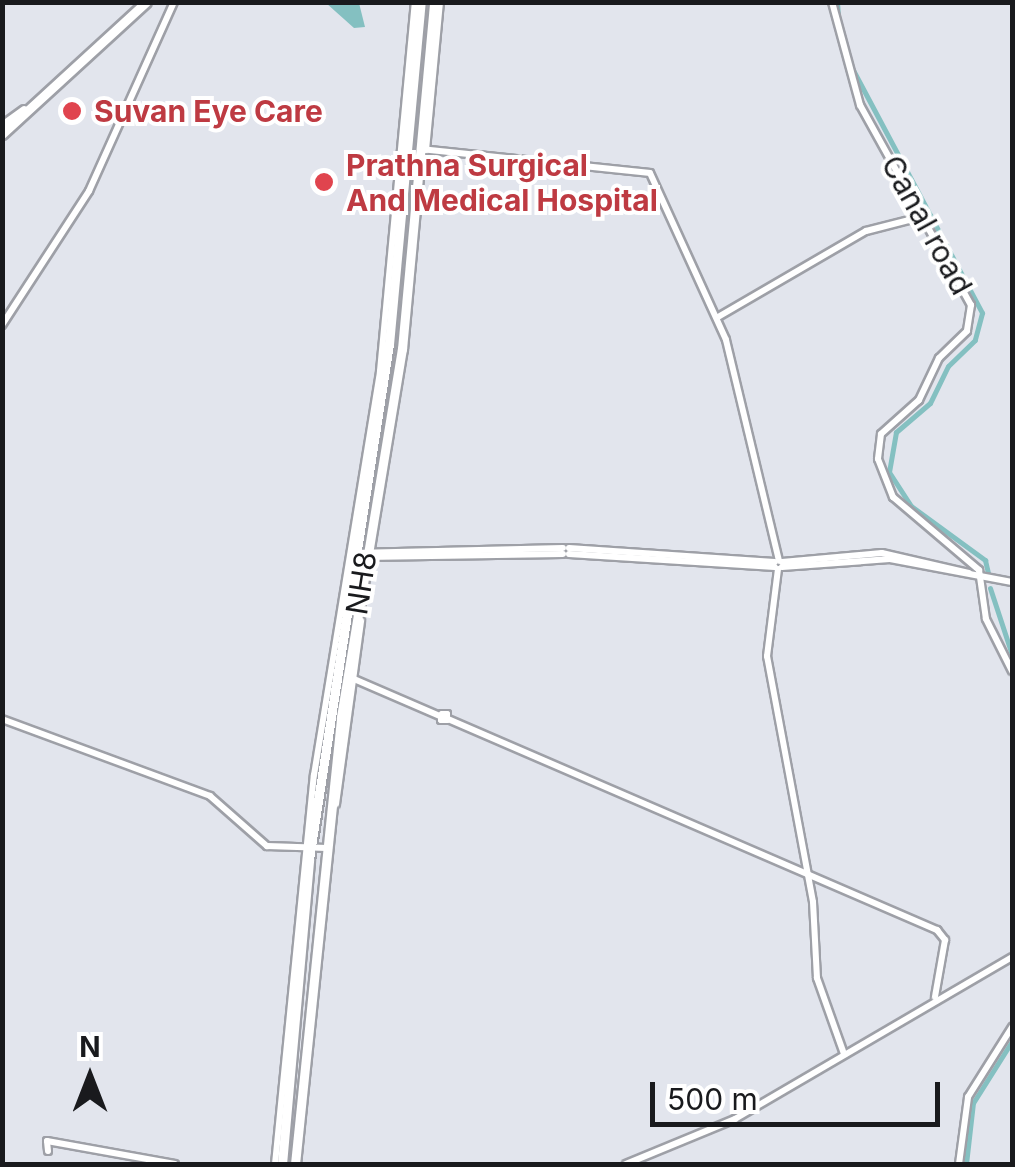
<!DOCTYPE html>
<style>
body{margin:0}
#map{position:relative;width:1015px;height:1167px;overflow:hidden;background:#e2e5ed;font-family:Inter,sans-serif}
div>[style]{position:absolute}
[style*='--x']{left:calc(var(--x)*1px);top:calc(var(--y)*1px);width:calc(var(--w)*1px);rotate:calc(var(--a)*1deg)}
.water>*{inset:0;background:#84c0c1}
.canal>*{height:5px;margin:-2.5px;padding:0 2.5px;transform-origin:2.5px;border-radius:2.5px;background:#84c0c1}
.roads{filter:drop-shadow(2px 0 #9ea0a7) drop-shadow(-2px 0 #9ea0a7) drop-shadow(0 2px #9ea0a7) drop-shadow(0 -2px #9ea0a7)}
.secondary>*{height:6px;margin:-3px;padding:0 3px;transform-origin:3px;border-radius:3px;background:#fff}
.primary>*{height:9px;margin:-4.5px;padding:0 4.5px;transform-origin:4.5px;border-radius:4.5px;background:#fff}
.dots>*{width:28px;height:28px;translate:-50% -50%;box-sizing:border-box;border:5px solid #fff;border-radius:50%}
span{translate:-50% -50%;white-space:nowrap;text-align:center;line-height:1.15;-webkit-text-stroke:8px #fff;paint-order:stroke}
.health-label{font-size:30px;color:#be3a42;font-weight:700}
.left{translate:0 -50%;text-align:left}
.street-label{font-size:30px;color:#191a1d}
.frame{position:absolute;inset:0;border:5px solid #191a1d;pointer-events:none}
.north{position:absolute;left:40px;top:1027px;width:100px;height:100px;-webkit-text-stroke:8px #fff;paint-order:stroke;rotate:0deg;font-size:28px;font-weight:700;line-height:40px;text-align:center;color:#191a1d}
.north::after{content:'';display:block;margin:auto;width:35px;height:45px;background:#191a1d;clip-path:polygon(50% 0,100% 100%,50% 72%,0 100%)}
.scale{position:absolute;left:650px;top:1082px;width:290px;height:45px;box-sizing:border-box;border:5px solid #191a1d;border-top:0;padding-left:12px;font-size:30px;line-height:35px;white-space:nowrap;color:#191a1d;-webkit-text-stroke:8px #fff;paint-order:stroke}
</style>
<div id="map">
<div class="water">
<div style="clip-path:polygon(326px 3px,359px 3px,365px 27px,354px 28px)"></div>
</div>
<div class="canal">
<div style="--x:837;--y:2;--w:15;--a:86"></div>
<div style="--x:853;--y:70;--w:275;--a:62"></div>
<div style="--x:982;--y:313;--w:28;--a:105"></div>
<div style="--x:975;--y:340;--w:37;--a:136"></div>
<div style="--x:948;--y:366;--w:41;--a:115.9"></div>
<div style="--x:930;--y:403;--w:45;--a:139.5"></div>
<div style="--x:896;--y:432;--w:41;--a:99.9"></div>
<div style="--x:889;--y:472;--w:40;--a:57.1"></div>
<div style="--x:911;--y:506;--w:92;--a:36.1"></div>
<div style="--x:985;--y:560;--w:18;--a:77"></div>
<div style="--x:990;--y:588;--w:71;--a:71.8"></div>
<div style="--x:966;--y:1164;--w:61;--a:-83.5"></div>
<div style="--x:973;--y:1103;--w:73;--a:-57.8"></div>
</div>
<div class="roads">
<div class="secondary">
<div style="--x:832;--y:2;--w:107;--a:74.8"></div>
<div style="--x:860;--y:105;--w:229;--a:61"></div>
<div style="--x:971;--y:305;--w:26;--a:99"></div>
<div style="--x:967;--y:331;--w:39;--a:136"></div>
<div style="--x:939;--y:358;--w:47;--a:115.5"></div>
<div style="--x:919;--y:400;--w:51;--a:138.2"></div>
<div style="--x:881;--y:434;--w:25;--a:97"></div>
<div style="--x:878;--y:459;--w:41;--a:68.5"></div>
<div style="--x:893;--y:497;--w:113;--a:40.3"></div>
<div style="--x:979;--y:570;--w:49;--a:81.9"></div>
<div style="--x:986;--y:619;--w:58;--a:63.4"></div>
<div style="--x:421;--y:149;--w:230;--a:6"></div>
<div style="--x:650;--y:173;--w:183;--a:65.5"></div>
<div style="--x:726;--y:340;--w:227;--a:76.5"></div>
<div style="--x:426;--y:150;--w:149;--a:-84.6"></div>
<div style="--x:718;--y:317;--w:171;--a:-30.2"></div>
<div style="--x:866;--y:231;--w:61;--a:-14.3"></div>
<div style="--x:2;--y:325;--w:160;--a:-57"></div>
<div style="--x:89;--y:191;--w:207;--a:-65.8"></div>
<div style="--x:569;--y:548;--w:206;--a:3.9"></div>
<div style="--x:354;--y:553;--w:209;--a:-1.4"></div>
<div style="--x:569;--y:554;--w:206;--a:3.6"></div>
<div style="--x:365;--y:557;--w:198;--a:-0.9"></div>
<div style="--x:782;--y:562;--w:100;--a:-5.1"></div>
<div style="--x:882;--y:553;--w:89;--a:12.9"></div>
<div style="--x:782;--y:567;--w:108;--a:-4.2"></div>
<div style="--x:890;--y:559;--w:124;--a:10.7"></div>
<div style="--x:778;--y:569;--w:88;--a:97.2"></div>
<div style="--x:767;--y:656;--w:250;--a:79.4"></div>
<div style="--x:813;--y:902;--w:76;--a:87"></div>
<div style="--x:817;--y:978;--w:81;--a:70.4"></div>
<div style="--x:354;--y:679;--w:94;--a:23.3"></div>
<div style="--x:442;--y:714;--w:5;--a:0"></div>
<div style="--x:447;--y:714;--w:6;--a:90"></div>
<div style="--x:447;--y:720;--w:6;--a:180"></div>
<div style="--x:441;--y:720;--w:6;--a:-81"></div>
<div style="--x:2;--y:719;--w:222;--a:20.3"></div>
<div style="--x:210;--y:796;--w:76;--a:41.3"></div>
<div style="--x:267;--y:846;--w:60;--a:1.9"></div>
<div style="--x:448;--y:719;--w:533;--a:23.34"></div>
<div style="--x:937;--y:930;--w:13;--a:51"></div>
<div style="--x:945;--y:940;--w:58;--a:100"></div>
<div style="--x:336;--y:804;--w:185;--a:-82.2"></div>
<div style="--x:48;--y:1151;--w:10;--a:-96"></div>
<div style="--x:47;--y:1141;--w:130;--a:10.2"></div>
<div style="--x:275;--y:1164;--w:391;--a:-84.3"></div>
<div style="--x:314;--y:775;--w:409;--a:-80.7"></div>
<div style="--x:380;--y:371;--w:371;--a:-84.6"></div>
<div style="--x:626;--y:1164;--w:118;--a:-22.4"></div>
<div style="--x:735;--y:1119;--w:321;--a:-30.3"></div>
<div style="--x:959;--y:1164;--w:68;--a:-82.3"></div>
<div style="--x:968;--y:1097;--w:83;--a:-57.8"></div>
</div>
<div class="primary">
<div style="--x:2;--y:126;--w:27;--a:-36"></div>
<div style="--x:2;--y:134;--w:195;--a:-42.5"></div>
<div style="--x:282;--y:1164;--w:306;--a:-84.9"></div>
<div style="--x:309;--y:859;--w:521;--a:-81.17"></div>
<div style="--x:389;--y:344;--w:343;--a:-84.7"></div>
<div style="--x:295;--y:1164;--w:449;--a:-84.1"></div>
<div style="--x:341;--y:717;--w:373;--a:-80.6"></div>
<div style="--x:402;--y:349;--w:348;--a:-84.7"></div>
</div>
</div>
<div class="dots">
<div style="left:72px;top:111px;background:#e0444e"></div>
<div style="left:324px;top:182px;background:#e0444e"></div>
</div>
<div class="health-label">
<span class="left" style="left:94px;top:111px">Suvan Eye Care</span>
<span class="left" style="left:346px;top:182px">Prathna Surgical<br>And Medical Hospital</span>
</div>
<div class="street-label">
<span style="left:927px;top:225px;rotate:61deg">Canal road</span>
<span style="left:361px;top:583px;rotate:-81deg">NH8</span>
</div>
<div class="frame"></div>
<div class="north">N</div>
<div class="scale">500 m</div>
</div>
